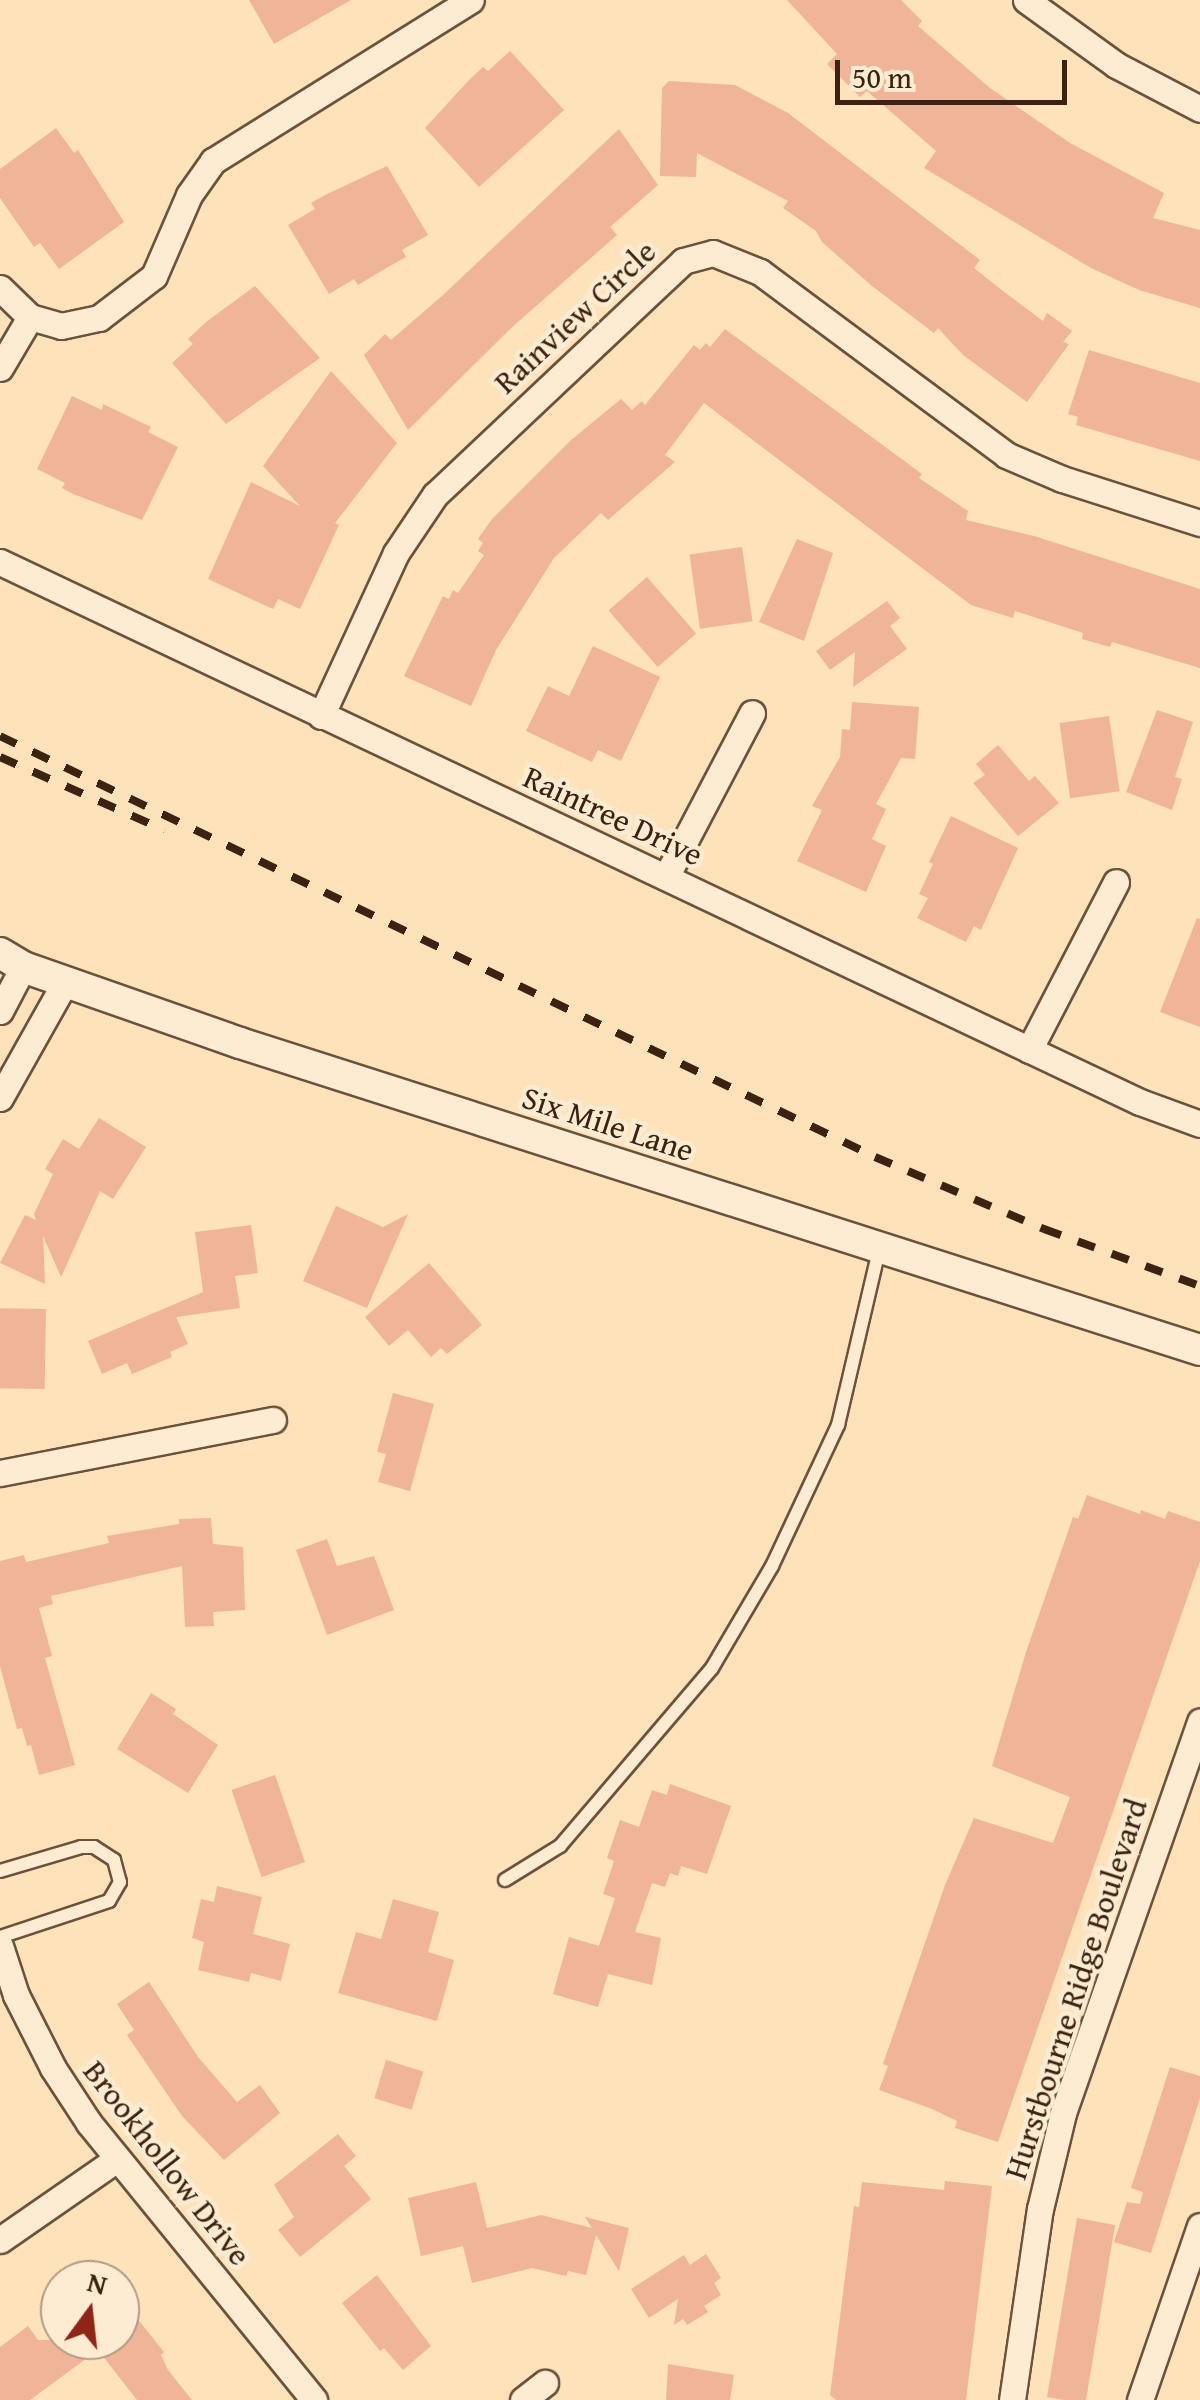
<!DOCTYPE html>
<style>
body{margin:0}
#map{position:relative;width:1200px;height:2400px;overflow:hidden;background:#fde2ba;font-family:"Gentium Book Plus",serif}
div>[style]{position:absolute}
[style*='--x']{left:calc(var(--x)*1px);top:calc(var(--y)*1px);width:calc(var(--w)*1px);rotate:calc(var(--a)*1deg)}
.building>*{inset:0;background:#f0b499;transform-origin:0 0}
.roads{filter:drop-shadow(2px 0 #6c523b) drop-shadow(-2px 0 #6c523b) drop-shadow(0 2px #6c523b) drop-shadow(0 -2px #6c523b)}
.service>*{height:12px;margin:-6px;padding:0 6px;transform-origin:6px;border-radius:6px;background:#feecd2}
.minor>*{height:25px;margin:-12.5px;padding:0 12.5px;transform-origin:12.5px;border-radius:12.5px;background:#feecd2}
.tertiary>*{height:30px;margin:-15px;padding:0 15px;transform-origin:15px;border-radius:15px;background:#feecd2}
.rail>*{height:8px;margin-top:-4px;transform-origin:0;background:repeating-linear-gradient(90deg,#3b2211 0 18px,transparent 0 36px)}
span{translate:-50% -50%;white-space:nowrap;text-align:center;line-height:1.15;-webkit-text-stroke:9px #feecd2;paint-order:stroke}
.street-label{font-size:32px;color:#3b2211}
.north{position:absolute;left:40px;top:2260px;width:100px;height:100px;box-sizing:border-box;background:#feecd2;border:2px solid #b09b85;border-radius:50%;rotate:15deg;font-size:28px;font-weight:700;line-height:40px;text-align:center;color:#3b2211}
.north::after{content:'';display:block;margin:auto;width:35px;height:45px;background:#8f2418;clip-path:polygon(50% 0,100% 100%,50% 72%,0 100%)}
.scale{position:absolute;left:835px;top:60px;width:232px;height:45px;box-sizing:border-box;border:5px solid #3b2211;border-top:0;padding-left:12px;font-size:30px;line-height:35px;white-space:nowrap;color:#3b2211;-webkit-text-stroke:8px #feecd2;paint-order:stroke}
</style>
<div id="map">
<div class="building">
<div style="clip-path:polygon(249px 0,351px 0,274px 44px)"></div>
<div style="clip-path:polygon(787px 0,901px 0,922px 21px,918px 26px,990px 88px,1070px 143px,1164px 193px,1153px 218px,1200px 230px,1200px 308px,1139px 290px,1091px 268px,924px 168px,936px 151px,867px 91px,860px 97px,827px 64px,837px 54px)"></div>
<div style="clip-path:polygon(510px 51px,564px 110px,479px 187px,425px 128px,469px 80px,483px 67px,488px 71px)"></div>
<div style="clip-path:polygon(669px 81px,735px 85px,788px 113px,980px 260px,974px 268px,999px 288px,1043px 321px,1047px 313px,1072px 331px,1063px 342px,1069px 344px,1027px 402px,963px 355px,938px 328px,934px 333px,872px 286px,822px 242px,816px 231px,783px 208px,788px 201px,697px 153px,696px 177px,660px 176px,662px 88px)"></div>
<div style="clip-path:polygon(56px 128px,74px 153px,78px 150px,124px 222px,59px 269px,40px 243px,34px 247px,0 198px,0 169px)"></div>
<div style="clip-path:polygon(619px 129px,658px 185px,610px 227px,617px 235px,511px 328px,408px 430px,364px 355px,385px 334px,391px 340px,443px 295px)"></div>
<div style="clip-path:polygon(387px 166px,428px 235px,402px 250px,406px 257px,388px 267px,358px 285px,354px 279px,329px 294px,288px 225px,315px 209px,311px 203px,327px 194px)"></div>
<div style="clip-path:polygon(255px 286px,320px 358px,226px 424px,172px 363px,193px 344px,188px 339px,206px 322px)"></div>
<div style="clip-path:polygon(725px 329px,922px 474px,919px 478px,968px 511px,966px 520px,1034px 536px,1200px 589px,1200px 668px,1112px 642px,1110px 647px,1082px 639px,1083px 633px,1015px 611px,1013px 618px,971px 605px,704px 403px,665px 455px,675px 462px,608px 520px,601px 513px,554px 558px,496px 650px,471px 706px,404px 676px,443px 596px,449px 599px,453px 590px,458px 593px,484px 555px,478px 551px,483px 543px,478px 539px,492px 519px,570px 441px,621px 399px,632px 410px,642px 401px,645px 405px,694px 345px,700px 350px,706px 343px,710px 347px)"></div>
<div style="clip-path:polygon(1089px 350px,1200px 383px,1200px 461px,1076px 425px,1078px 417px,1068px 414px)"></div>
<div style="clip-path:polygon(331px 371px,397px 443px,335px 523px,339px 525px,300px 609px,278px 599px,273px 609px,208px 579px,251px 482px,300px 506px,263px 466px)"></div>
<div style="clip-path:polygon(72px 396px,102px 410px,103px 404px,151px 427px,148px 432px,178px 447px,142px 520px,73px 494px,62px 488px,65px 483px,37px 469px)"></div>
<div style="clip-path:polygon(797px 539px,833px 553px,804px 641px,759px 622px)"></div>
<div style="left:742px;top:547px;width:75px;height:53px;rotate:82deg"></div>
<div style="left:647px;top:577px;width:75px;height:51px;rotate:49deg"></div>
<div style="clip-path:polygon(887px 601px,900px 618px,890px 626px,907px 649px,853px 687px,855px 652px,830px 670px,816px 651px)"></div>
<div style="clip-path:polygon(593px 646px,660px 677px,621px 761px,598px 750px,592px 762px,526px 731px,548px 686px,569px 696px)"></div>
<div style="clip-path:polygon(852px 702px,919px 707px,915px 759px,901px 758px,876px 804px,886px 809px,872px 839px,886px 846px,866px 892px,797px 861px,822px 810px,812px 806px,840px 757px,842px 729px,850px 730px)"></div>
<div style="clip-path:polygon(1157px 710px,1193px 722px,1175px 777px,1182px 779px,1172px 810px,1126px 792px)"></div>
<div style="left:1109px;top:716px;width:76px;height:50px;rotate:82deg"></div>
<div style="clip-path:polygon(998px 745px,1029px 781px,1035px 776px,1059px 803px,1018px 836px,973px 783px,985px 775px,976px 764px)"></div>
<div style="clip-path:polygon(951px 816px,1018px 848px,981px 930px,974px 926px,966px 942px,917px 918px,928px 898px,919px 894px,933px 864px,929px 862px)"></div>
<div style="clip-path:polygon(1197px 918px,1200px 919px,1200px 1027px,1160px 1012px)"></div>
<div style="clip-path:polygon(99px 1118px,146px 1147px,113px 1199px,100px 1191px,61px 1277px,43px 1236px,45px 1284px,0 1263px,25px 1215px,36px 1220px,34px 1214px,53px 1174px,45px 1169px,63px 1139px,79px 1149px)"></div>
<div style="clip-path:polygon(336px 1206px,383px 1227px,408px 1214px,367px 1308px,303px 1281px)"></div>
<div style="clip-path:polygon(251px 1225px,258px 1273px,235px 1276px,240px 1308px,176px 1317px,188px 1344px,170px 1352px,172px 1357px,132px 1374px,127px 1363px,102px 1374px,88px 1341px,203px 1292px,195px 1232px)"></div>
<div style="clip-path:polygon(429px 1263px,482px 1325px,447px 1354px,441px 1348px,431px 1357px,408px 1330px,389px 1346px,365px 1317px)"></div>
<div style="left:46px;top:1309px;width:80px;height:46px;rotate:91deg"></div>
<div style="clip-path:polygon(393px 1393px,434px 1404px,410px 1491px,378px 1482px,386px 1454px,377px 1452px)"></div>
<div style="clip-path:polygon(1087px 1495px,1140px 1514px,1141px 1510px,1165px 1519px,1168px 1511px,1200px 1522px,1200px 1561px,998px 2142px,955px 2128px,957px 2121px,932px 2109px,879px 2090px,888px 2066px,883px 2064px,945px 1885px,974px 1818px,1053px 1843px,1070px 1797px,992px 1766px,1026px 1652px,1073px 1517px,1078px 1519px)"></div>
<div style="clip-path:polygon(211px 1518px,213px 1544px,243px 1547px,245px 1610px,213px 1612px,214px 1626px,185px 1627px,182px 1566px,51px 1596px,53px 1604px,39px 1608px,52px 1656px,45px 1658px,75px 1765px,39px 1775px,31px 1745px,27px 1746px,22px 1728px,17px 1729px,0 1666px,0 1561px,24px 1555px,26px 1562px,109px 1543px,107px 1536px,179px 1524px,179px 1519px)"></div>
<div style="clip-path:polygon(327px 1539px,337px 1566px,374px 1556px,394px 1610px,327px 1635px,296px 1550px)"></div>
<div style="clip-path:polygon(151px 1693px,176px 1709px,173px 1714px,218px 1745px,188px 1793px,117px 1749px)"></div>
<div style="left:275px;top:1775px;width:92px;height:46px;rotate:71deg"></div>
<div style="clip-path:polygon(670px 1784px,731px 1806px,707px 1874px,681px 1866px,678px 1876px,670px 1873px,665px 1887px,652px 1883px,635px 1932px,661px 1938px,652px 1985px,608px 1974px,598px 2007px,553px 1994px,569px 1937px,599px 1946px,615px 1898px,603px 1894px,614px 1861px,607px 1858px,620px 1820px,639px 1827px,652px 1790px,667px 1795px)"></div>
<div style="clip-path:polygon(217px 1886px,262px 1897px,253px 1934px,290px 1944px,281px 1981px,251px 1973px,249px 1982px,198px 1970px,204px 1942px,192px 1938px,201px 1899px,214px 1902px)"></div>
<div style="clip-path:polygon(393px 1899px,439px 1912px,428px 1952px,454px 1960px,437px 2021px,338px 1993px,356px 1932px,381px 1939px)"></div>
<div style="clip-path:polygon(149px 1982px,198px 2057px,237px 2102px,260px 2085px,280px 2113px,224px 2160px,182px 2116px,127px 2035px,134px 2030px,117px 2004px)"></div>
<div style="left:386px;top:2060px;width:39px;height:40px;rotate:17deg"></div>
<div style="clip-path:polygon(1170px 2067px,1200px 2076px,1200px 2098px,1151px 2253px,1114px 2242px,1127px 2202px,1140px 2204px,1143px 2192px,1131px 2188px)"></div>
<div style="clip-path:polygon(338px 2134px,356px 2156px,344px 2166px,371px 2199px,300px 2257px,278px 2230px,294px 2217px,274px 2185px)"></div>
<div style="clip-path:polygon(945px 2181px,992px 2186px,966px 2400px,836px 2400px,830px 2395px,836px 2349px,854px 2206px,859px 2207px,862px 2182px,944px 2190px)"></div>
<div style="clip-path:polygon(476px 2182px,487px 2228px,541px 2215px,592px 2228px,585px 2217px,629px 2228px,619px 2271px,596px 2235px,586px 2275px,568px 2271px,566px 2276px,532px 2268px,472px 2283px,463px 2246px,421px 2256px,408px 2198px)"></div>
<div style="clip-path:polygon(1077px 2218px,1115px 2225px,1086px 2400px,1064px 2400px,1047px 2397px)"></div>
<div style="clip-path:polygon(706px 2254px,721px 2278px,714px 2283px,721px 2295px,704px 2306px,708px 2312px,687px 2325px,683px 2319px,674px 2325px,678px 2299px,649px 2318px,631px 2289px,684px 2255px,690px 2265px)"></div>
<div style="clip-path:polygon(377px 2275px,431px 2346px,403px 2370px,384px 2348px,380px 2351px,342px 2303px)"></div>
<div style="clip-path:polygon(120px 2297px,164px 2352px,161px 2355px,168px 2370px,192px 2400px,137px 2400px,98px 2350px,30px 2400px,0 2400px,0 2347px,28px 2326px,38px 2340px,120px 2340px)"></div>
<div style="clip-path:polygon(668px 2364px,734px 2375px,730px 2400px,666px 2400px)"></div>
</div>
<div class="roads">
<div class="service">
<div style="--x:0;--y:1871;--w:84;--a:-16.5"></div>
<div style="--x:81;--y:1847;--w:13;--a:0"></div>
<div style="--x:94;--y:1847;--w:24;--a:33"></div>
<div style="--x:114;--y:1860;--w:23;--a:75"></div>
<div style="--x:120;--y:1882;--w:22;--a:120"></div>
<div style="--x:109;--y:1901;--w:115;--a:161.7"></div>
<div style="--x:505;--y:1880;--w:65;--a:-31.7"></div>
<div style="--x:560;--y:1846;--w:234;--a:-49.5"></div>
<div style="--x:712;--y:1668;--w:118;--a:-59.5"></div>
<div style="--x:772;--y:1566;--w:156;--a:-64.9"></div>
<div style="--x:838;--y:1425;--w:180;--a:-76.8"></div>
</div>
<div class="minor">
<div style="--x:1026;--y:0;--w:111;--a:35.8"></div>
<div style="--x:1116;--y:65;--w:95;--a:27.6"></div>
<div style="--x:0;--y:288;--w:42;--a:44"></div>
<div style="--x:30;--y:317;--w:32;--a:16"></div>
<div style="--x:61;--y:326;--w:39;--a:-12"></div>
<div style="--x:99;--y:318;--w:69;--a:-37.4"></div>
<div style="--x:154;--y:276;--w:88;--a:-66.6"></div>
<div style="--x:189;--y:195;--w:42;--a:-54.8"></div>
<div style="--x:213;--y:161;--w:304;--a:-32"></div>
<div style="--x:0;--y:368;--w:59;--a:-59.5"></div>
<div style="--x:0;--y:562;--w:1261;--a:25.35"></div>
<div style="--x:1140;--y:1102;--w:64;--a:20.1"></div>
<div style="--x:321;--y:716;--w:179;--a:-65.3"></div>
<div style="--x:396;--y:553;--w:70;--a:-56.1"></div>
<div style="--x:435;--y:495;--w:341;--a:-43.3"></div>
<div style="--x:683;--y:261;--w:31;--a:-15"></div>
<div style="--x:713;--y:253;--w:51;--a:22"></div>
<div style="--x:760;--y:272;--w:307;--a:36.6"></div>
<div style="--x:1006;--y:455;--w:61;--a:23.2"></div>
<div style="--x:1062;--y:479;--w:145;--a:17.7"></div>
<div style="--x:666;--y:877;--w:185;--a:-62.3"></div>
<div style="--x:0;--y:1011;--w:50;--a:-62.4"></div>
<div style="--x:1029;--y:1050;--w:189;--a:-62.6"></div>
<div style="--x:0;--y:1098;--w:133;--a:-60.7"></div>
<div style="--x:0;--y:1473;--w:278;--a:-11"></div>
<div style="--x:0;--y:1946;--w:52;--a:71.9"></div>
<div style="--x:16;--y:1995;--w:82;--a:63.1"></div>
<div style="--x:53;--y:2068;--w:66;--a:56.8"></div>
<div style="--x:89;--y:2123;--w:357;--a:50.9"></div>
<div style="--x:0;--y:2240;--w:142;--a:-34.7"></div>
<div style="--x:523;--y:2400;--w:28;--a:-38"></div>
<div style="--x:1012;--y:2400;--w:193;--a:-81.7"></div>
<div style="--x:1040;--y:2209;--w:99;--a:-76.5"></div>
<div style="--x:1063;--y:2113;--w:415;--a:-70.7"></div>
<div style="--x:1140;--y:2400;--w:184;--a:-71"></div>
</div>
<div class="tertiary">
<div style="--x:0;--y:953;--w:27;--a:31"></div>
<div style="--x:23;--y:967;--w:230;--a:19.3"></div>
<div style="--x:240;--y:1043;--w:1008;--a:17.73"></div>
</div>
</div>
<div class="rail">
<div style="--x:0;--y:736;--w:971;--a:25.69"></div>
<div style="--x:875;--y:1157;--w:184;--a:23.1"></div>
<div style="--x:1044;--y:1229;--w:166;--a:20.1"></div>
<div style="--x:0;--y:757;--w:180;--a:24"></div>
</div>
<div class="street-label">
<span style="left:575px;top:317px;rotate:-43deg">Rainview Circle</span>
<span style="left:613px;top:816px;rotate:25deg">Raintree Drive</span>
<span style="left:608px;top:1124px;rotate:18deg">Six Mile Lane</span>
<span style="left:1076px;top:1989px;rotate:-72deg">Hurstbourne Ridge Boulevard</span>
<span style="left:167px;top:2163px;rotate:52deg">Brookhollow Drive</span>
</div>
<div class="north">N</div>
<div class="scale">50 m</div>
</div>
